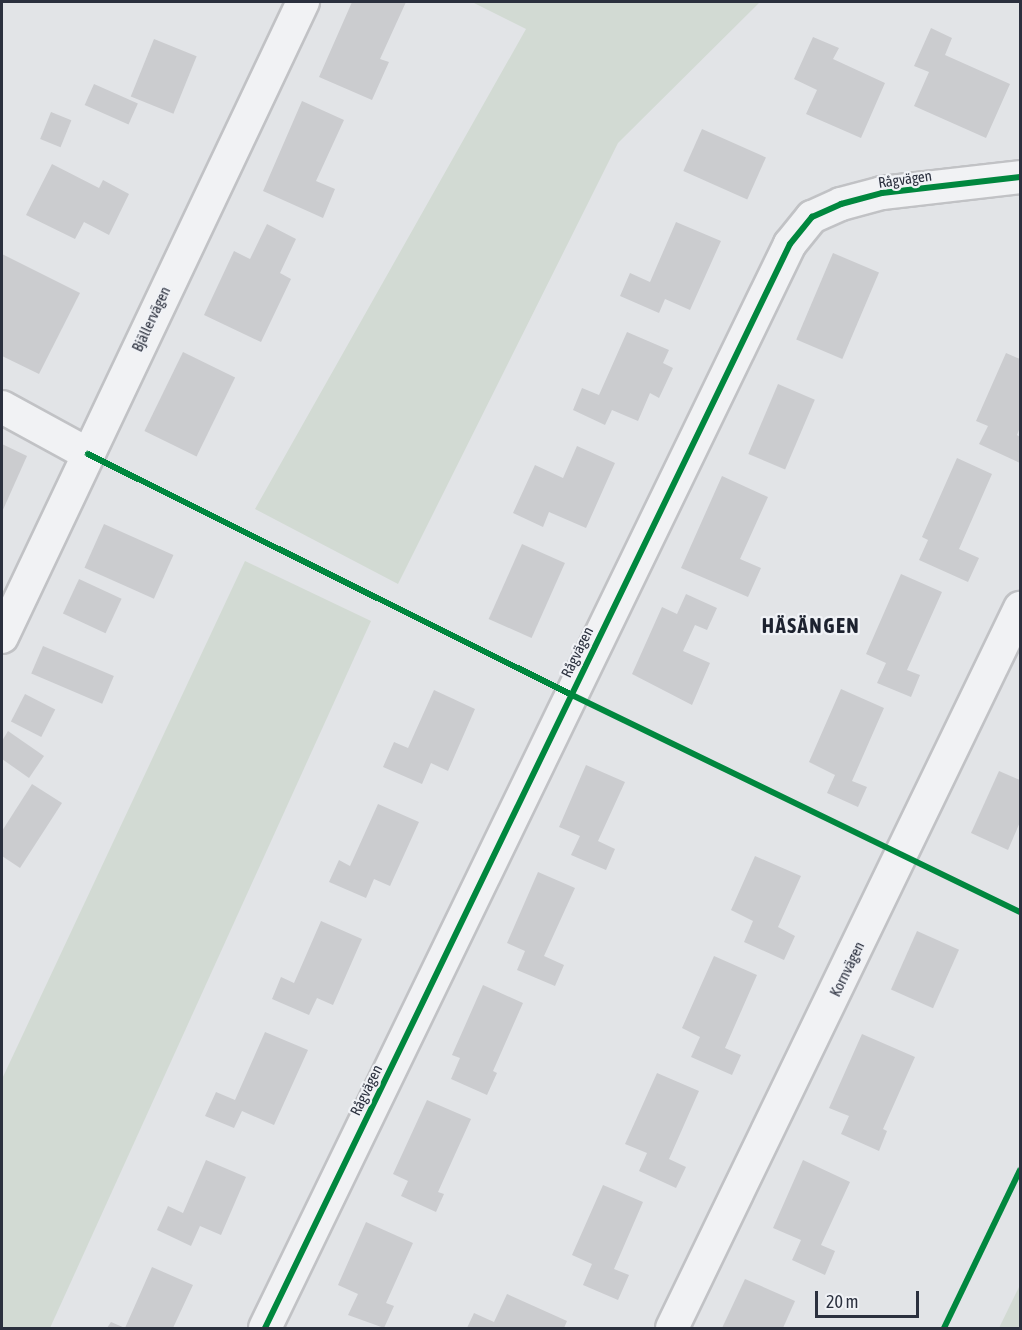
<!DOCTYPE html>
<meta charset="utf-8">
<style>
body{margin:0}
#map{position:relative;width:1022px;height:1330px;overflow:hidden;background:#e2e4e7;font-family:"Asap Condensed",sans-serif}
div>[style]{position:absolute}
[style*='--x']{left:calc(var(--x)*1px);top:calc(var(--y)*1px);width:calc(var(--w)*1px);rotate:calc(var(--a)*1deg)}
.green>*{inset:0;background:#d2dad3}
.building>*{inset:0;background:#cbcccf;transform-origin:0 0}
.roads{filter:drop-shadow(2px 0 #c1c2c5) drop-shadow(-2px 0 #c1c2c5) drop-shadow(0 2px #c1c2c5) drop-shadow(0 -2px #c1c2c5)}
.minor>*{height:32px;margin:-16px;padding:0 16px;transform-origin:16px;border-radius:16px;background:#f1f2f4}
.cycleway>*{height:6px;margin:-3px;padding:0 3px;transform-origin:3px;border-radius:3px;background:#00873e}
span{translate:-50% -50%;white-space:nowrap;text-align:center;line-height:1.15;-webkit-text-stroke:4.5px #f0f2f6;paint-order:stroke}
.street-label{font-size:15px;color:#2b303e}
.district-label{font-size:21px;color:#1d222f;font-weight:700;letter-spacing:1.5px}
.frame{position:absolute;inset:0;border:3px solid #2b303e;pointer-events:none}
.scale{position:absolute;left:815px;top:1291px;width:104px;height:27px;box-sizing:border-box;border:3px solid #2b303e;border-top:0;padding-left:8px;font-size:18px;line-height:21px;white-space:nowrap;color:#2b303e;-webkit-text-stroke:4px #f0f2f6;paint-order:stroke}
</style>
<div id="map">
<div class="green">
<div style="clip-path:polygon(472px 2px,760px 2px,618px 143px,398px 584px,255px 509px,526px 29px)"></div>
<div style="clip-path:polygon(245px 561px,371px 621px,50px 1328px,2px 1328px,2px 1079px)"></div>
<div style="clip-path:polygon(1020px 1285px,1020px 1328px,999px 1328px)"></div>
</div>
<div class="building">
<div style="clip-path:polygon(352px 2px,406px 2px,380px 59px,389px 62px,372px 100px,319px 77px)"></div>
<div style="clip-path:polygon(931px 28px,952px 38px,945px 55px,1010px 84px,986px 138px,914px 106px,929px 72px,914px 66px)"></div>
<div style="clip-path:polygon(813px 37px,839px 48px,833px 59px,885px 83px,861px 138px,806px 114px,817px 90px,794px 79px)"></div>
<div style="left:154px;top:39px;width:46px;height:62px;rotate:22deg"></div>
<div style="left:94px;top:84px;width:48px;height:23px;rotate:24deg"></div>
<div style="clip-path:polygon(302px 101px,344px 120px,316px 181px,335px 189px,323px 218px,263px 191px)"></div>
<div style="left:51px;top:112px;width:22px;height:29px;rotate:22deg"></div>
<div style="left:702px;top:129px;width:70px;height:46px;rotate:24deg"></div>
<div style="clip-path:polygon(52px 164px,99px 188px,103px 180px,129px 194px,109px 235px,84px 222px,75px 239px,26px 215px)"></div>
<div style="clip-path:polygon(676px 222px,721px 241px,690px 310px,665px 299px,659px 313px,620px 296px,630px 273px,650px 282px)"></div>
<div style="clip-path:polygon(267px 224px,296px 239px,280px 273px,291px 279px,261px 342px,204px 315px,234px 251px,250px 259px)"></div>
<div style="left:833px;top:253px;width:50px;height:94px;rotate:23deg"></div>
<div style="clip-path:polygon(2px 254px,80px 293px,39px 374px,2px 356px)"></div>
<div style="clip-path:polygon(627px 332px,669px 350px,663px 363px,673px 368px,659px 398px,650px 393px,638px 421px,612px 410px,605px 425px,573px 410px,582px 388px,599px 395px)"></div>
<div style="left:183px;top:352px;width:58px;height:88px;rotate:26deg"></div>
<div style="clip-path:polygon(1006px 353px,1020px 359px,1020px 427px,1017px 435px,1020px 437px,1020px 463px,979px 444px,988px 426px,976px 421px)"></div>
<div style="left:778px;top:384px;width:40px;height:76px;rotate:23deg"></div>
<div style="clip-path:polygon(2px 444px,27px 456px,2px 512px)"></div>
<div style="clip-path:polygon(577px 446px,615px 463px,586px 528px,549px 512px,543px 527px,513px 513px,535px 465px,563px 478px)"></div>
<div style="clip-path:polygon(957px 458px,992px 474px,959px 549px,979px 558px,968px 582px,919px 560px,928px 540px,922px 537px)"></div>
<div style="clip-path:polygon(722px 476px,768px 497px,740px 559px,761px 568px,748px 597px,681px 568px)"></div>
<div style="left:104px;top:524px;width:76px;height:48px;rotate:24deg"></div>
<div style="left:522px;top:544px;width:47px;height:82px;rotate:24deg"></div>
<div style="clip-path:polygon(901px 574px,942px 592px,907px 670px,920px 675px,911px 697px,877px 683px,886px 663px,866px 654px)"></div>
<div style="left:79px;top:579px;width:47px;height:38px;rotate:25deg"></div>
<div style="clip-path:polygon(686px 594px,717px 608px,707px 630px,695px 625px,683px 651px,710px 663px,692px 705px,632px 674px,662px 607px,677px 614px)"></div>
<div style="left:43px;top:646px;width:77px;height:30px;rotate:23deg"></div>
<div style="clip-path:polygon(841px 689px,884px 708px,852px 781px,867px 787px,858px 807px,827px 793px,835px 775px,809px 762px)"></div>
<div style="clip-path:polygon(434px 690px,475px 709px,448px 771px,431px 763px,422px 784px,383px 767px,394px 742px,408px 748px)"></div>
<div style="left:25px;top:694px;width:34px;height:31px;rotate:27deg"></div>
<div style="clip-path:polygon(8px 731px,44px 756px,29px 778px,2px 759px,2px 741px)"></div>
<div style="clip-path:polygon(586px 765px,625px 782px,598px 841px,615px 849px,606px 870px,571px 855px,580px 836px,559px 827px)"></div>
<div style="clip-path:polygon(999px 771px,1020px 780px,1020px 822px,1008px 850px,971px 833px)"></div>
<div style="clip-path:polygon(32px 784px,62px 803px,20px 868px,2px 856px,2px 831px)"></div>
<div style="clip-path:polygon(378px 804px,419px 822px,390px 886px,374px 879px,366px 898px,329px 882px,339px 860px,350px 866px)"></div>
<div style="clip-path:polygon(755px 856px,801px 876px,778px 927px,795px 936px,784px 960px,744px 942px,753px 921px,731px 910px)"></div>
<div style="clip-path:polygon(538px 872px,575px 888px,544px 956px,564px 965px,555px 986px,517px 970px,525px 951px,507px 943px)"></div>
<div style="clip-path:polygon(321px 921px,362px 939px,333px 1005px,317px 998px,309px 1015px,272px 999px,281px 977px,294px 983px)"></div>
<div style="left:917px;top:931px;width:46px;height:64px;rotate:24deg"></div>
<div style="clip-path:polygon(714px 956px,757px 975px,725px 1048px,741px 1055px,732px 1075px,691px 1057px,700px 1037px,682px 1028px)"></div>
<div style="clip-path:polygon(483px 985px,523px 1003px,493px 1071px,497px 1073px,487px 1095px,451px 1079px,460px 1058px,452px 1055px)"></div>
<div style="clip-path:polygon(265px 1032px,308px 1050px,274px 1125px,242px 1111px,234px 1128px,205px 1116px,216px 1092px,235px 1100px)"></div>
<div style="clip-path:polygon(862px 1034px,915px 1057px,883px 1129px,887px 1131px,879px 1151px,841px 1134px,849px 1116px,829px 1108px)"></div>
<div style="clip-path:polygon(657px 1073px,699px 1091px,669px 1159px,686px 1167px,676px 1188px,639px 1171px,647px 1153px,625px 1144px)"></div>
<div style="clip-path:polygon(427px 1100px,471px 1119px,438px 1192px,444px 1194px,436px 1212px,401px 1196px,408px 1181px,393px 1174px)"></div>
<div style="clip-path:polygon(206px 1160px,246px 1177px,221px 1235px,200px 1226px,191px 1246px,157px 1230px,168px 1206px,183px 1213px)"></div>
<div style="clip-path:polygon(803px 1160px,850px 1182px,821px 1245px,835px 1251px,825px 1275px,792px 1260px,801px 1240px,773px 1228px)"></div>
<div style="clip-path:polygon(603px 1185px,643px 1202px,614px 1269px,629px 1275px,618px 1300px,583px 1285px,592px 1264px,572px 1255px)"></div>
<div style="clip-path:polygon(366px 1222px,413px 1243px,386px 1303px,394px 1306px,384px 1328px,348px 1315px,358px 1294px,338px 1285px)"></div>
<div style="clip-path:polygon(152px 1267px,193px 1285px,173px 1328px,107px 1328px,111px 1322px,125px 1328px)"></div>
<div style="clip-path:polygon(745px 1279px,795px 1301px,783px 1328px,722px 1328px)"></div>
<div style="clip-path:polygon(507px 1294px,567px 1321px,564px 1328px,467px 1328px,474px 1313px,494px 1322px)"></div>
</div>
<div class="roads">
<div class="minor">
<div style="--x:2;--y:407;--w:98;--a:28.7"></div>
<div style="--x:2;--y:637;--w:703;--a:-64.64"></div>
<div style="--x:265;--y:1328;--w:1204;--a:-64.16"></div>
<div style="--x:790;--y:244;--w:35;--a:-51"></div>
<div style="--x:812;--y:217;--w:32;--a:-24"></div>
<div style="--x:841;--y:204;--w:42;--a:-15"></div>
<div style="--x:882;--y:193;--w:139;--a:-6.6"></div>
<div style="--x:672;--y:1328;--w:800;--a:-64.2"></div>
</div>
</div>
<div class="cycleway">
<div style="--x:88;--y:454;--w:538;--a:26.47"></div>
<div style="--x:570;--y:694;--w:500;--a:25.85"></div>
<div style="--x:265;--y:1328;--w:1204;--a:-64.16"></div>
<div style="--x:790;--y:244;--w:35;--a:-51"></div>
<div style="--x:812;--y:217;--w:32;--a:-24"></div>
<div style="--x:841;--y:204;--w:42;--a:-15"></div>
<div style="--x:882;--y:193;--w:139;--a:-6.6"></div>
<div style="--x:944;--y:1328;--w:175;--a:-64.3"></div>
</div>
<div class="street-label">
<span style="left:905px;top:179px;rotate:-8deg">Rågvägen</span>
<span style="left:151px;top:319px;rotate:-65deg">Bjällervägen</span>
<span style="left:577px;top:652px;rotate:-64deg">Rågvägen</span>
<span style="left:847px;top:969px;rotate:-64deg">Kornvägen</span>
<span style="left:366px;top:1090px;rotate:-64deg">Rågvägen</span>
</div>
<div class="district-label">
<span style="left:811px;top:625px">HÄSÄNGEN</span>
</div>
<div class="frame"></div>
<div class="scale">20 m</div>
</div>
